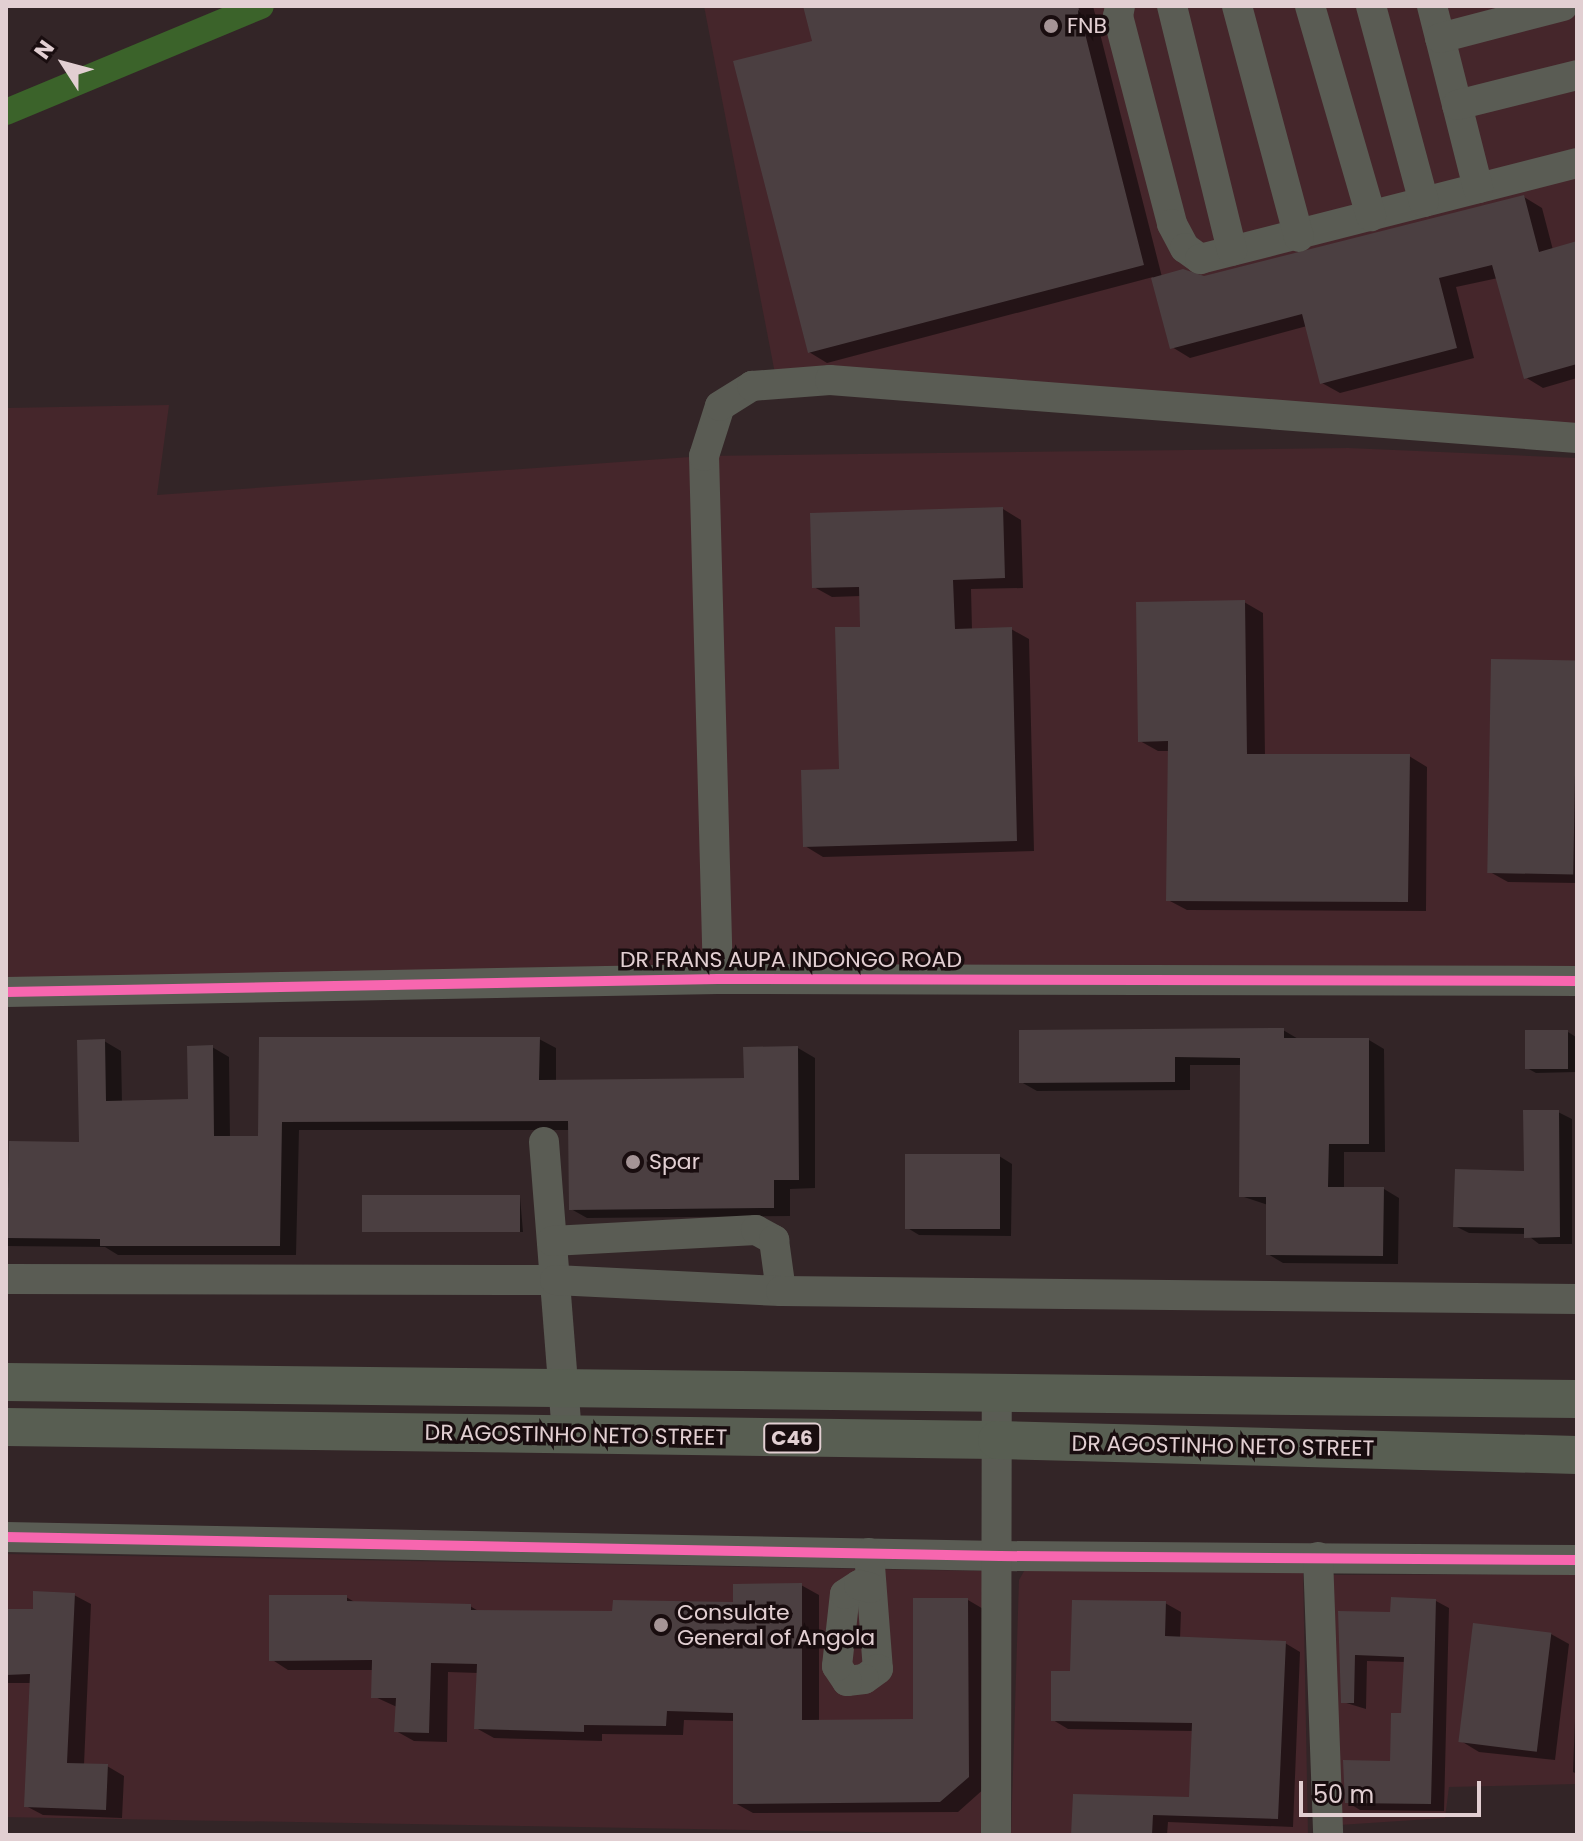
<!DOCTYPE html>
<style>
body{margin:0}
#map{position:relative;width:1583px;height:1841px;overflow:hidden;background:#332527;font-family:Poppins,sans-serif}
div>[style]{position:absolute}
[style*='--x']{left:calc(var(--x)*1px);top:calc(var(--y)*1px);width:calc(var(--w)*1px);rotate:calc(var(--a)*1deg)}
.built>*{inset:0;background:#45262b;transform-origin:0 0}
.shadow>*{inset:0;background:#0007}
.canal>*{height:26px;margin:-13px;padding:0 13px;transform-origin:13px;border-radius:13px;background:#3b632a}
.building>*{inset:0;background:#4b3f41;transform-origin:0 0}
.minor>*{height:30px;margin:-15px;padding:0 15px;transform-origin:15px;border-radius:15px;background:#5a5c54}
.major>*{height:38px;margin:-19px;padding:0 19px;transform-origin:19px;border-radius:19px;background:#585e52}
.cycleway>*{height:10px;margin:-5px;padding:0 5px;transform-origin:5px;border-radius:5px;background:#f766af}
.dots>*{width:22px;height:22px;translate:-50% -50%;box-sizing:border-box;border:4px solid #190d0f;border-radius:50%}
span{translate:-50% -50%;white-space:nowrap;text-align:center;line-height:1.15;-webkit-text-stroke:7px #190d0f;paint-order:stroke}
.shield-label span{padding:2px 6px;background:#190d0f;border:2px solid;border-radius:6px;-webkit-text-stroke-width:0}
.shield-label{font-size:20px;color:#e2cfd2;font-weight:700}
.poi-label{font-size:22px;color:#e2cfd2}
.left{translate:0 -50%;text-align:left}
.street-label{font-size:22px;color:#e2cfd2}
.frame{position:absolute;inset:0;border:8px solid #e2cfd2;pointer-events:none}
.north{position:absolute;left:24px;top:24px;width:80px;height:80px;-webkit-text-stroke:6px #190d0f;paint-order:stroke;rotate:306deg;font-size:22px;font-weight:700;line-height:32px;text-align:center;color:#e2cfd2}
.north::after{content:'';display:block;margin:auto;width:28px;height:36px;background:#e2cfd2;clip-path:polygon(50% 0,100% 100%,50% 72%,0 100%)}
.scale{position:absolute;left:1299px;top:1781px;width:182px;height:36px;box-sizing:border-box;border:4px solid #e2cfd2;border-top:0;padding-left:10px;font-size:24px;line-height:28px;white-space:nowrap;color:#e2cfd2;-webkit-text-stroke:6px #190d0f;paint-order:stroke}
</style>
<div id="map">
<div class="built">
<div style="clip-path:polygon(704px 6px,1577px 6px,1577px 438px,777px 384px)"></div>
<div style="clip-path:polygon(169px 405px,157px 495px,704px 456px,1348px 448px,1577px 458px,1577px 981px,6px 992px,6px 408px)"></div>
<div style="left:6px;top:1554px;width:981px;height:263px;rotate:1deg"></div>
<div style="clip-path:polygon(1027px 1566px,1303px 1570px,1308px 1835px,1011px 1835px,1019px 1580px)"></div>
<div style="clip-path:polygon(1577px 1574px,1577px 1784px,1449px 1787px,1445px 1818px,1339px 1825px,1333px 1575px)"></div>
</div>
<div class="shadow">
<div style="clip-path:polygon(806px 6px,1093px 6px,1162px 277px,1204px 279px,1524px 197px,1542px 208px,1553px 250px,1577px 244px,1577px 378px,1543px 388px,1525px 377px,1498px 278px,1456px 287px,1474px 358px,1340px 393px,1322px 383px,1307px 326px,1190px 358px,1172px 347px,1153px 277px,827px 363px,809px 352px,815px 42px)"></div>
<div style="clip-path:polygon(1003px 509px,1021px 520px,1023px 588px,971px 589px,972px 630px,1011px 629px,1029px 639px,1034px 851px,823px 857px,805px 846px,841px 771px,862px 629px,861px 596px,832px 597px,814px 587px)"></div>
<div style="clip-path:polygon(1244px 602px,1263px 613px,1265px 756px,1409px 756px,1427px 767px,1426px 911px,1187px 910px,1168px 900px,1170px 751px,1158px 751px,1140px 741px)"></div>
<div style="clip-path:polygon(1577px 662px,1577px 883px,1508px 882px,1490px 872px)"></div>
<div style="clip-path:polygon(1283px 1030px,1300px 1040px,1369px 1040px,1384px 1049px,1385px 1152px,1344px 1152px,1344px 1189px,1384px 1189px,1399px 1198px,1398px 1264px,1283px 1263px,1268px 1254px,1268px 1205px,1241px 1196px,1242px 1065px,1190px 1065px,1190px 1090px,1037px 1091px,1021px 1082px)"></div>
<div style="clip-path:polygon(1568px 1032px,1576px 1037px,1576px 1072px,1536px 1073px,1527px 1068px)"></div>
<div style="clip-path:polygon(261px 1039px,539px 1039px,556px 1048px,556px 1082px,746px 1080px,798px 1048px,815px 1058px,815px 1188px,790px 1189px,790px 1216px,587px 1218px,571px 1209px,570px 1130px,299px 1130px,296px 1255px,118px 1255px,105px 1247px,6px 1246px,6px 1181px,81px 1144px,104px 1041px,121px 1051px,122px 1103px,190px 1101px,212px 1047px,229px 1057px,230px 1138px,260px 1138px)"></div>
<div style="clip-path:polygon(1558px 1112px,1572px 1119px,1572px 1244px,1539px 1244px,1526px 1234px,1469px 1233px,1455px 1226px,1526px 1173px)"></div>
<div style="clip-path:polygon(999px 1156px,1012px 1164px,1011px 1236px,919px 1235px,906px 1227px)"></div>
<div style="clip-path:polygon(520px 1197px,523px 1232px,364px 1231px)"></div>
<div style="clip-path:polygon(801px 1585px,819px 1595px,819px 1722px,915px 1721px,968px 1600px,985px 1610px,986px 1787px,958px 1812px,753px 1813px,735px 1803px,735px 1721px,684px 1720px,683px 1735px,602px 1734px,602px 1741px,494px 1738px,476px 1728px,478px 1673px,448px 1672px,447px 1742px,414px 1741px,396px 1731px,397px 1707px,373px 1696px,374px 1670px,288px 1670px,271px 1659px,346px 1597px,358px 1604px,470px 1606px,480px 1612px,614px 1613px,735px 1604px)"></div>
<div style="clip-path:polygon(74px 1595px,91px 1604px,84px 1765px,107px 1766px,124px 1776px,122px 1818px,43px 1815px,26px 1806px,31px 1683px,6px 1683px,6px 1611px,35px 1611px)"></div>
<div style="clip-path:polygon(1436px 1601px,1449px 1608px,1444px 1811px,1360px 1810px,1347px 1802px,1392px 1763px,1403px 1715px,1406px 1662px,1367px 1661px,1366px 1709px,1343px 1702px,1340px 1613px,1392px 1614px)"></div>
<div style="clip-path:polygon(1165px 1603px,1181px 1612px,1180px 1639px,1285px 1643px,1300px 1652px,1293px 1827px,1168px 1822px,1167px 1835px,1073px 1835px,1190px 1799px,1193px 1731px,1068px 1729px,1053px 1720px,1072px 1673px)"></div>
<div style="clip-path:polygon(1551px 1634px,1569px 1644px,1555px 1760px,1479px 1752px,1461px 1741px)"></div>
<div style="clip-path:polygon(1577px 1666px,1577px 1774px,1573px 1772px)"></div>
</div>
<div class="canal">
<div style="--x:6;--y:112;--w:276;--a:-22.6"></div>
</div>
<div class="building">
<div style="clip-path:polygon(803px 6px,1078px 6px,1144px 265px,808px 353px,733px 61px,812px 41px)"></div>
<div style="clip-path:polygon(1524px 195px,1539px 252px,1577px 241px,1577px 364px,1524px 379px,1492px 265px,1439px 278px,1457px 348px,1320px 384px,1302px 314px,1170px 349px,1151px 278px,1183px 269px,1204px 276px)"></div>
<div style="clip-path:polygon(1003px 507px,1005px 578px,953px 580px,955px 629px,1012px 627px,1017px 841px,803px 847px,801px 770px,839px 769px,835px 627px,860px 627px,859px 587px,812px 588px,810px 513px)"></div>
<div style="clip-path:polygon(1245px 600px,1247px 754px,1410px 754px,1408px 902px,1166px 901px,1168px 741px,1138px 742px,1136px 602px)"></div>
<div style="left:1491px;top:659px;width:86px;height:214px;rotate:1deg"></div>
<div style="clip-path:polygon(1284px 1028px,1284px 1038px,1369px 1038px,1369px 1144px,1329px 1144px,1328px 1187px,1384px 1187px,1383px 1256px,1266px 1255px,1266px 1197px,1239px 1197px,1240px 1058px,1175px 1057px,1175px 1082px,1019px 1083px,1019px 1030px)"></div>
<div style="left:1525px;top:1030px;width:43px;height:39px"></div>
<div style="clip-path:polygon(259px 1037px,540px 1037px,539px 1080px,744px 1078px,743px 1047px,798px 1046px,799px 1180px,774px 1180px,774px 1208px,569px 1210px,568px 1121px,282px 1122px,280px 1246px,100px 1246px,100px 1239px,7px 1238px,9px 1141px,79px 1142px,77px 1040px,105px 1039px,106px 1101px,188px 1099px,187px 1046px,213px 1045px,214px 1136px,258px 1136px)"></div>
<div style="clip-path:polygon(1523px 1110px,1559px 1110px,1560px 1237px,1524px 1238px,1524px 1228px,1453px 1227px,1455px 1169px,1524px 1171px)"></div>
<div style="left:905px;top:1154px;width:95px;height:75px"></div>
<div style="left:362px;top:1195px;width:158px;height:37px"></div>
<div style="clip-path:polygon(802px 1583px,802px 1720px,913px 1719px,913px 1598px,968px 1598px,969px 1777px,940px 1802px,733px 1804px,733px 1713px,667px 1711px,666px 1726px,584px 1725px,584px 1732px,474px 1729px,477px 1664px,431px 1663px,429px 1733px,394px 1732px,396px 1698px,371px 1698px,372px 1660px,269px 1661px,269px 1595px,347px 1595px,347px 1601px,471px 1604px,471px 1610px,612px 1611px,613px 1600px,733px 1602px,733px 1584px)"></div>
<div style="clip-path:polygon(33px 1591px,75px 1593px,67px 1763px,108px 1764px,106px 1810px,24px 1807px,30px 1674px,6px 1675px,6px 1609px,33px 1609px)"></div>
<div style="clip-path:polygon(1391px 1597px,1436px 1599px,1431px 1804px,1345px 1803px,1343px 1760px,1390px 1761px,1391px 1713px,1401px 1713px,1404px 1657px,1355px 1655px,1354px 1703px,1341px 1703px,1338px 1611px,1390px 1612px)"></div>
<div style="clip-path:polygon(1072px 1600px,1166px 1601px,1165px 1636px,1286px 1641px,1278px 1819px,1153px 1815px,1152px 1835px,1071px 1835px,1073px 1794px,1189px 1797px,1192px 1723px,1051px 1721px,1051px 1671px,1070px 1671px)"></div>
<div style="left:1473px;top:1623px;width:79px;height:120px;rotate:7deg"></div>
</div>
<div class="minor">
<div style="--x:1120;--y:6;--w:10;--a:101"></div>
<div style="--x:1118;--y:16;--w:215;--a:75.4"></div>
<div style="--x:1172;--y:224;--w:27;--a:62"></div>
<div style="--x:1185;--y:248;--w:19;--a:36"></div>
<div style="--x:1200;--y:259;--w:389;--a:-14.3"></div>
<div style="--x:1172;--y:6;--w:252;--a:76.2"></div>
<div style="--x:1237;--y:6;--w:239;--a:75"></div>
<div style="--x:1310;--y:6;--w:219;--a:73.8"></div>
<div style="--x:1371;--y:6;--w:203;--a:74.9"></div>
<div style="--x:1432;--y:6;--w:188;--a:75.8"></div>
<div style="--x:1440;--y:38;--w:127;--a:-14.6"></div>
<div style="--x:1457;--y:105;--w:124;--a:-14"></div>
<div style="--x:718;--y:979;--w:523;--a:-91.53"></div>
<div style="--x:704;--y:456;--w:52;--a:-72.3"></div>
<div style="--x:720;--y:406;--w:38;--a:-32"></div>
<div style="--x:752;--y:386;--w:78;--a:-4.4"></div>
<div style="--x:830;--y:380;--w:749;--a:4.44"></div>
<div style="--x:6;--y:992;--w:712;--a:-1.05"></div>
<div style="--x:718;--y:979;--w:859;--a:0.13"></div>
<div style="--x:544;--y:1142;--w:294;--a:85.5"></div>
<div style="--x:552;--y:1241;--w:204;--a:-3.1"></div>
<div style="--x:756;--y:1230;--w:21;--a:29"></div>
<div style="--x:774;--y:1240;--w:51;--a:82.2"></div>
<div style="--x:6;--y:1279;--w:549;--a:0.1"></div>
<div style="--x:555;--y:1280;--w:226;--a:2.8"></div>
<div style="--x:781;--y:1291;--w:796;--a:0.58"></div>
<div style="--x:6;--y:1537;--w:994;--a:1.1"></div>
<div style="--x:1000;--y:1556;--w:577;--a:0.4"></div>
<div style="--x:869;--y:1553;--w:116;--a:85.6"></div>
<div style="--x:878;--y:1669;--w:17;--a:144"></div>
<div style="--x:864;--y:1679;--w:17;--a:173"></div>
<div style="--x:847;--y:1681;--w:18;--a:-124"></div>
<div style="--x:837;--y:1666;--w:72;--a:-83.7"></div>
<div style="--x:845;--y:1594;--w:17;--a:-33"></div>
<div style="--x:859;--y:1585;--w:12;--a:14"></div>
<div style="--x:1318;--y:1557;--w:278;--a:87.9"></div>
<div style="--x:996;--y:1835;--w:444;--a:-89.9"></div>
</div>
<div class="major">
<div style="--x:6;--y:1382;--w:1571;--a:0.62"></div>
<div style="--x:6;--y:1427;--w:991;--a:0.75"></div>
<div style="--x:997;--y:1440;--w:580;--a:1.48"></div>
</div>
<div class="cycleway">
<div style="--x:6;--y:992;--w:712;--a:-1.05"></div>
<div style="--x:718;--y:979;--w:859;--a:0.13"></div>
<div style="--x:6;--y:1537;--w:994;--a:1.1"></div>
<div style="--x:1000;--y:1556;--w:577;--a:0.4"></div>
</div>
<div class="dots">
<div style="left:1051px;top:26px;background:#a59496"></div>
<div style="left:633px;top:1162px;background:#a59496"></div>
<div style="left:661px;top:1625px;background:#a59496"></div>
</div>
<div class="shield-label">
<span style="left:792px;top:1438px">C46</span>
</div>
<div class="poi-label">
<span class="left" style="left:1067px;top:26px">FNB</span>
<span class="left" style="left:649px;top:1162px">Spar</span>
<span class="left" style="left:677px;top:1625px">Consulate<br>General of Angola</span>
</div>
<div class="street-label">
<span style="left:791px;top:960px">DR FRANS AUPA INDONGO ROAD</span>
<span style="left:576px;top:1435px;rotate:1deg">DR AGOSTINHO NETO STREET</span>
<span style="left:1223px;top:1446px;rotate:1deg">DR AGOSTINHO NETO STREET</span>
</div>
<div class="frame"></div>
<div class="north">N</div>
<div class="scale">50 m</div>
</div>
